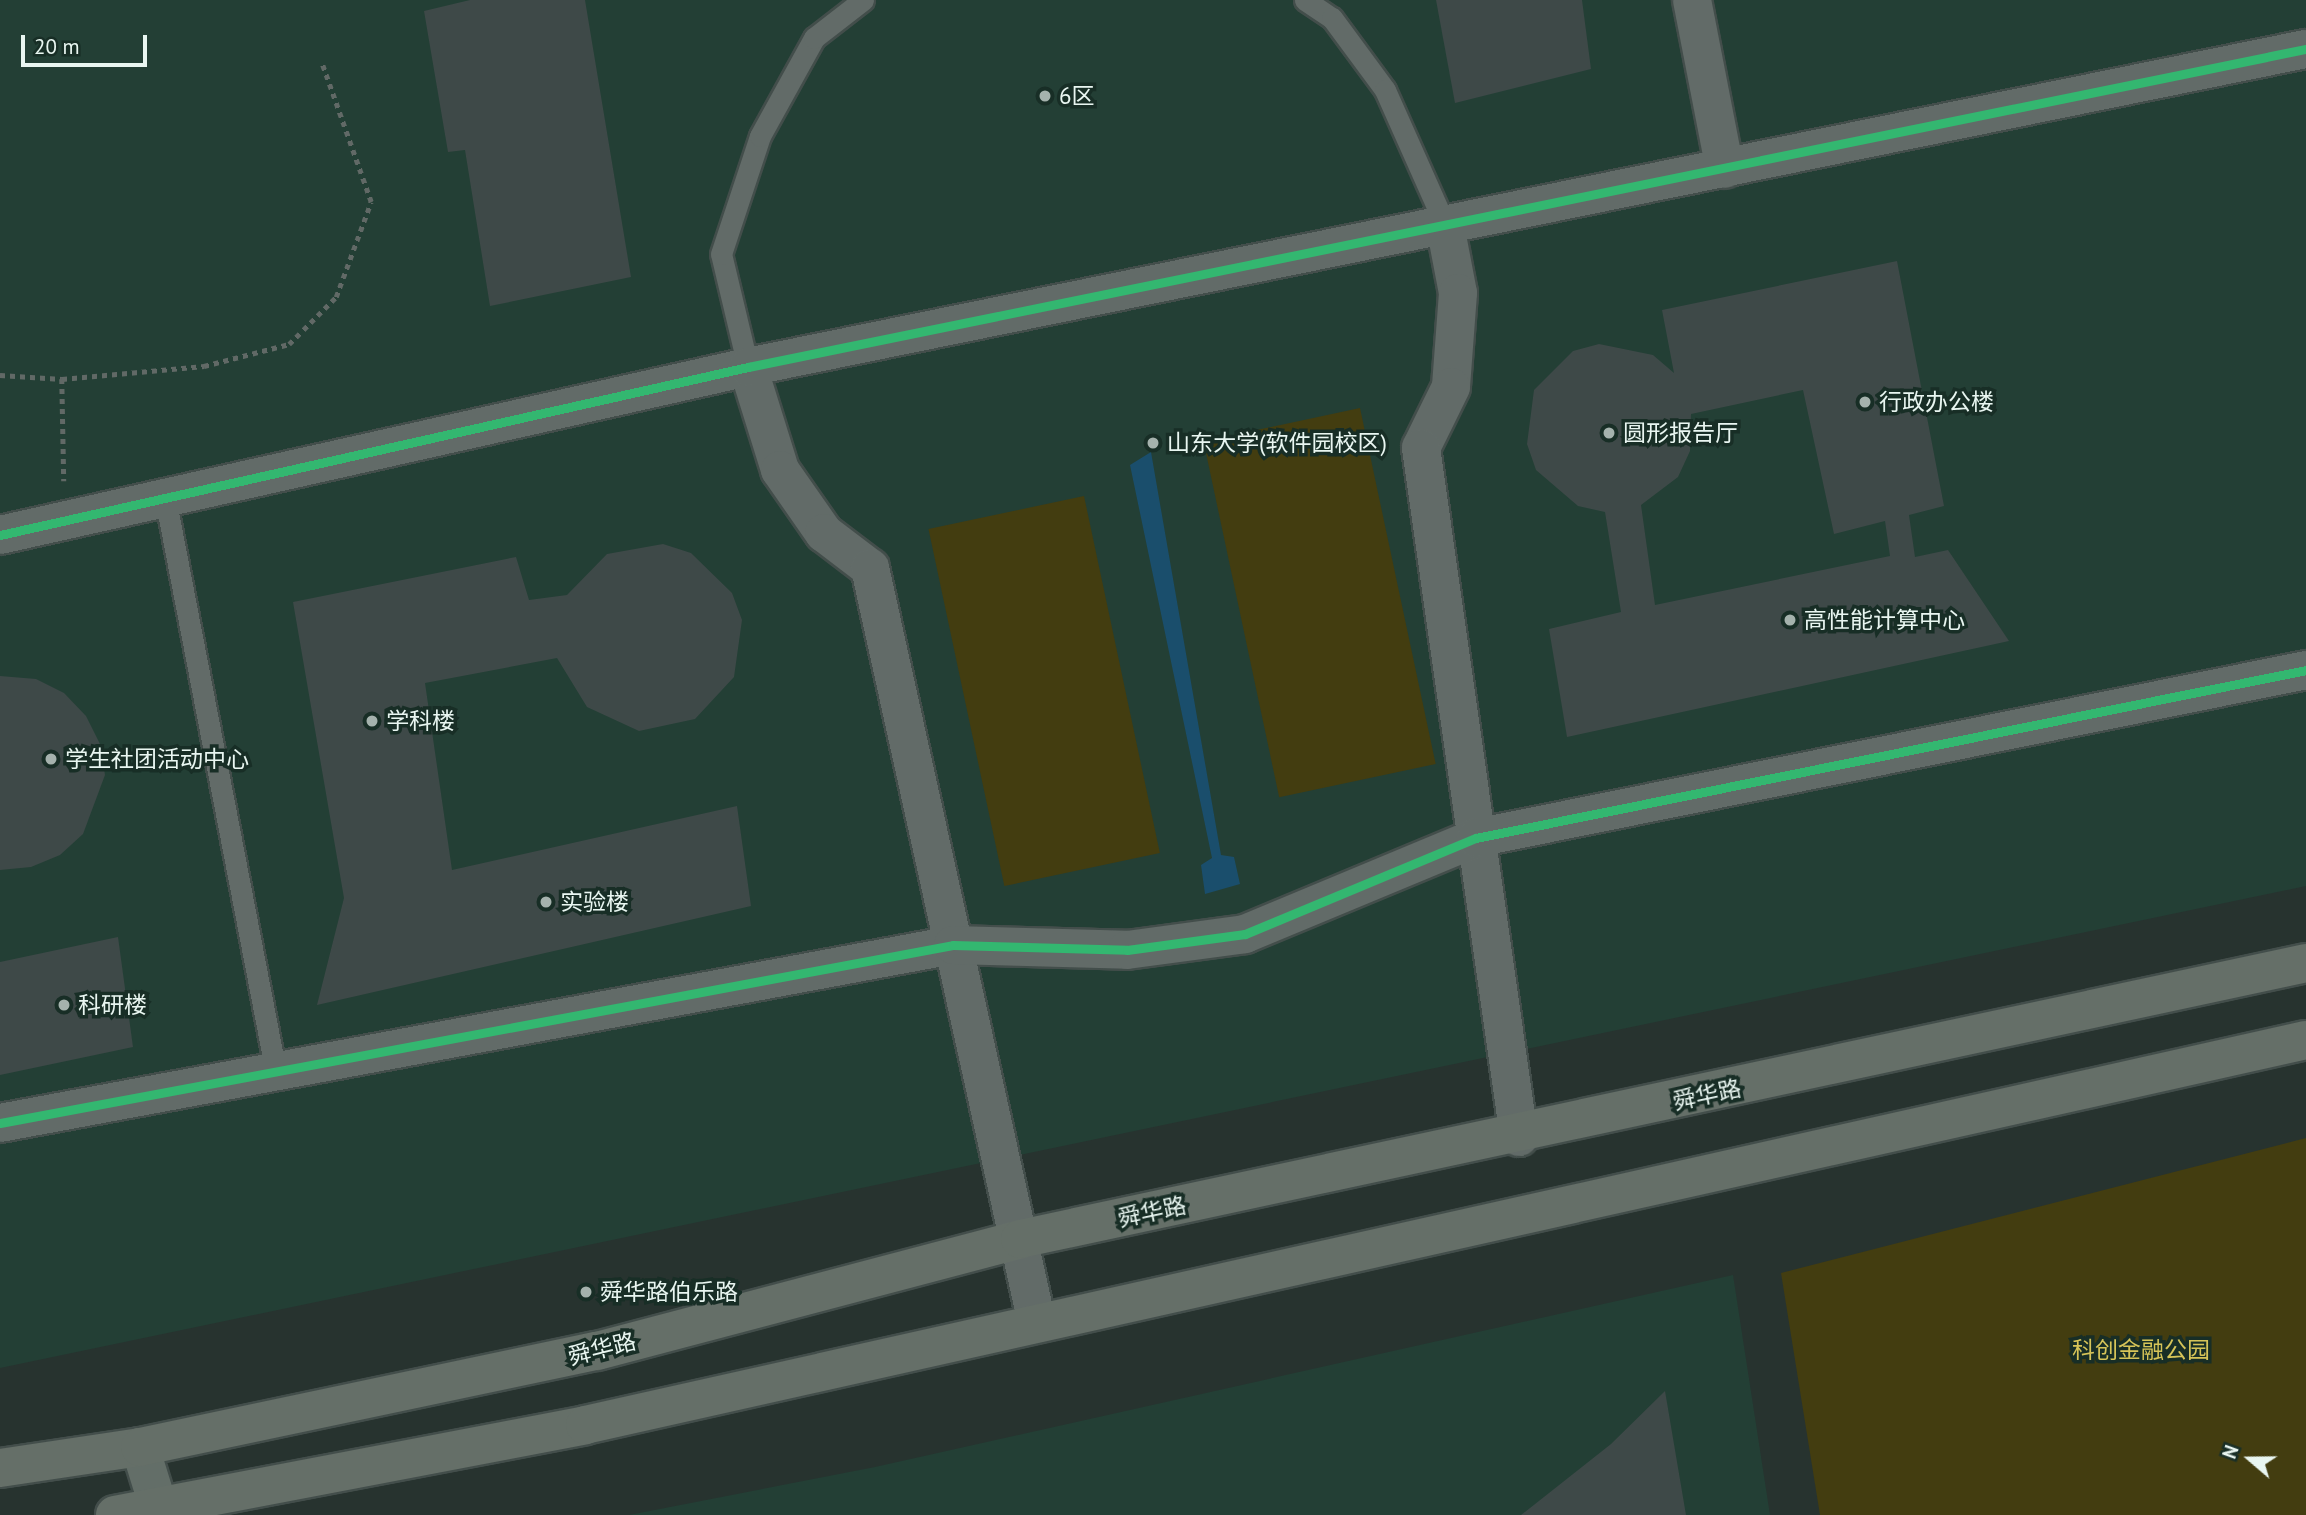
<!DOCTYPE html>
<meta charset="utf-8">
<style>
body{margin:0}
#map{position:relative;width:2306px;height:1515px;overflow:hidden;background:#27332f;font-family:"PT Sans","Noto Sans SC",sans-serif}
div>[style]{position:absolute}
[style*='--x']{left:calc(var(--x)*1px);top:calc(var(--y)*1px);width:calc(var(--w)*1px);rotate:calc(var(--a)*1deg)}
.built>*{inset:0;background:#233f35}
.green>*{inset:0;background:#433d10;transform-origin:0 0}
.water>*{inset:0;background:#1a4e6c}
.building>*{inset:0;background:#3e4948}
.path>*{height:4.5px;margin-top:-2.25px;transform-origin:0;background:repeating-linear-gradient(90deg,#616966 0 5px,transparent 0 10px)}
.roads{filter:drop-shadow(2px 0 #434e4b) drop-shadow(-2px 0 #434e4b) drop-shadow(0 2px #434e4b) drop-shadow(0 -2px #434e4b)}
.lane>*{height:21px;margin:-10.5px;padding:0 10.5px;transform-origin:10.5px;border-radius:10.5px;background:#626b68}
.street>*{height:38px;margin:-19px;padding:0 19px;transform-origin:19px;border-radius:19px;background:#626b68}
.secondary>*{height:38px;margin:-19px;padding:0 19px;transform-origin:19px;border-radius:19px;background:#636e68}
.primary>*{height:38px;margin:-19px;padding:0 19px;transform-origin:19px;border-radius:19px;background:#656f68}
.cycleway>*{height:9px;margin:-4.5px;padding:0 4.5px;transform-origin:4.5px;border-radius:4.5px;background:#33b770}
.dots>*{width:19px;height:19px;translate:-50% -50%;box-sizing:border-box;border:4px solid #182e26;border-radius:50%}
span{translate:-50% -50%;white-space:nowrap;text-align:center;line-height:1.15;-webkit-text-stroke:7px #182e26;paint-order:stroke}
.poi-label{font-size:23px;color:#e9f6f1}
.left{translate:0 -50%;text-align:left}
.street-label{font-size:23px;color:#e9f6f1}
.park-label{font-size:23px;color:#d6c458}
.north{position:absolute;left:2215px;top:1424px;width:70px;height:70px;-webkit-text-stroke:5px #182e26;paint-order:stroke;rotate:290deg;font-size:19px;font-weight:700;line-height:28px;text-align:center;color:#e9f6f1}
.north::after{content:'';display:block;margin:auto;width:24px;height:32px;background:#e9f6f1;clip-path:polygon(50% 0,100% 100%,50% 72%,0 100%)}
.scale{position:absolute;left:21px;top:35px;width:126px;height:32px;box-sizing:border-box;border:4px solid #e9f6f1;border-top:0;padding-left:9px;font-size:21px;line-height:24px;white-space:nowrap;color:#e9f6f1;-webkit-text-stroke:5px #182e26;paint-order:stroke}
</style>
<div id="map">
<div class="built">
<div style="clip-path:polygon(0 0,2306px 0,2306px 886px,0 1368px)"></div>
<div style="clip-path:polygon(1733px 1275px,1770px 1515px,629px 1515px,875px 1467px)"></div>
</div>
<div class="green">
<div style="left:1360px;top:408px;width:364px;height:160px;rotate:78deg"></div>
<div style="left:1084px;top:496px;width:365px;height:159px;rotate:78deg"></div>
<div style="clip-path:polygon(2306px 1138px,2306px 1515px,1820px 1515px,1781px 1273px)"></div>
</div>
<div class="water">
<div style="clip-path:polygon(1151px 452px,1221px 855px,1234px 857px,1240px 884px,1205px 894px,1201px 865px,1212px 858px,1130px 465px)"></div>
</div>
<div class="building">
<div style="clip-path:polygon(470px 0,585px 0,631px 277px,490px 306px,465px 150px,448px 152px,424px 11px)"></div>
<div style="clip-path:polygon(1436px 0,1582px 0,1591px 69px,1455px 103px)"></div>
<div style="clip-path:polygon(evenodd,1897px 261px,1944px 506px,1909px 515px,1915px 557px,1948px 550px,2009px 641px,1567px 737px,1549px 629px,1621px 612px,1605px 512px,1578px 506px,1536px 470px,1527px 444px,1534px 390px,1573px 351px,1599px 344px,1653px 355px,1674px 373px,1662px 310px,1897px 261px,1803px 390px,1834px 534px,1885px 521px,1890px 556px,1655px 605px,1641px 505px,1678px 477px,1690px 451px,1691px 414px,1803px 390px)"></div>
<div style="clip-path:polygon(663px 544px,691px 553px,732px 593px,742px 620px,734px 677px,695px 719px,639px 731px,587px 707px,557px 658px,425px 683px,452px 870px,737px 806px,751px 906px,317px 1005px,344px 898px,293px 602px,516px 557px,529px 600px,567px 595px,607px 554px)"></div>
<div style="clip-path:polygon(0 676px,36px 679px,64px 693px,86px 716px,100px 744px,105px 775px,83px 834px,60px 855px,31px 867px,0 870px)"></div>
<div style="clip-path:polygon(118px 937px,133px 1047px,0 1075px,0 962px)"></div>
<div style="clip-path:polygon(1665px 1391px,1686px 1515px,1521px 1515px,1611px 1444px)"></div>
</div>
<div class="path">
<div style="--x:0;--y:375;--w:62;--a:3.7"></div>
<div style="--x:62;--y:379;--w:102;--a:88.9"></div>
<div style="--x:62;--y:379;--w:143;--a:-5.2"></div>
<div style="--x:204;--y:366;--w:88;--a:-14.5"></div>
<div style="--x:289;--y:344;--w:66;--a:-45"></div>
<div style="--x:336;--y:297;--w:101;--a:-69.8"></div>
<div style="--x:371;--y:202;--w:146;--a:-109.5"></div>
</div>
<div class="roads">
<div class="lane">
<div style="--x:1305;--y:0;--w:32;--a:34"></div>
<div style="--x:1332;--y:18;--w:89;--a:53.6"></div>
<div style="--x:1385;--y:90;--w:148;--a:66"></div>
<div style="--x:748;--y:367;--w:116;--a:-103.4"></div>
<div style="--x:721;--y:254;--w:124;--a:-71.7"></div>
<div style="--x:760;--y:136;--w:112;--a:-61.1"></div>
<div style="--x:814;--y:38;--w:62;--a:-37.8"></div>
<div style="--x:165;--y:497;--w:587;--a:79.09"></div>
</div>
<div class="street">
<div style="--x:1692;--y:0;--w:172;--a:79"></div>
<div style="--x:1445;--y:225;--w:69;--a:79.2"></div>
<div style="--x:1458;--y:293;--w:94;--a:94.3"></div>
<div style="--x:1451;--y:387;--w:68;--a:116.2"></div>
<div style="--x:1421;--y:448;--w:696;--a:81.9"></div>
<div style="--x:748;--y:367;--w:108;--a:72.7"></div>
<div style="--x:780;--y:470;--w:77;--a:55.1"></div>
<div style="--x:824;--y:533;--w:58;--a:37.3"></div>
<div style="--x:870;--y:568;--w:773;--a:77.53"></div>
<div style="--x:0;--y:535;--w:767;--a:-12.66"></div>
<div style="--x:748;--y:367;--w:1590;--a:-11.54"></div>
<div style="--x:0;--y:1123;--w:969;--a:-10.58"></div>
<div style="--x:953;--y:945;--w:174;--a:1.6"></div>
<div style="--x:1127;--y:950;--w:119;--a:-7.7"></div>
<div style="--x:1245;--y:934;--w:250;--a:-22.6"></div>
<div style="--x:1476;--y:838;--w:847;--a:-11.44"></div>
</div>
<div class="secondary">
<div style="--x:140;--y:1447;--w:71;--a:72.8"></div>
</div>
<div class="primary">
<div style="--x:0;--y:1468;--w:142;--a:-8.5"></div>
<div style="--x:140;--y:1447;--w:467;--a:-11.9"></div>
<div style="--x:597;--y:1351;--w:438;--a:-14.8"></div>
<div style="--x:1020;--y:1239;--w:1315;--a:-12.11"></div>
<div style="--x:115;--y:1515;--w:479;--a:-10.8"></div>
<div style="--x:585;--y:1425;--w:1764;--a:-12.61"></div>
</div>
</div>
<div class="cycleway">
<div style="--x:0;--y:535;--w:767;--a:-12.66"></div>
<div style="--x:748;--y:367;--w:1590;--a:-11.54"></div>
<div style="--x:0;--y:1123;--w:969;--a:-10.58"></div>
<div style="--x:953;--y:945;--w:174;--a:1.6"></div>
<div style="--x:1127;--y:950;--w:119;--a:-7.7"></div>
<div style="--x:1245;--y:934;--w:250;--a:-22.6"></div>
<div style="--x:1476;--y:838;--w:847;--a:-11.44"></div>
</div>
<div class="dots">
<div style="left:1045px;top:96px;background:#a5b2ad"></div>
<div style="left:1865px;top:402px;background:#a5b2ad"></div>
<div style="left:1609px;top:433px;background:#a5b2ad"></div>
<div style="left:1153px;top:443px;background:#a5b2ad"></div>
<div style="left:1790px;top:620px;background:#a5b2ad"></div>
<div style="left:372px;top:721px;background:#a5b2ad"></div>
<div style="left:51px;top:759px;background:#a5b2ad"></div>
<div style="left:546px;top:902px;background:#a5b2ad"></div>
<div style="left:64px;top:1005px;background:#a5b2ad"></div>
<div style="left:586px;top:1292px;background:#a5b2ad"></div>
</div>
<div class="poi-label">
<span class="left" style="left:1059px;top:96px">6区</span>
<span class="left" style="left:1879px;top:402px">行政办公楼</span>
<span class="left" style="left:1623px;top:433px">圆形报告厅</span>
<span class="left" style="left:1167px;top:443px">山东大学(软件园校区)</span>
<span class="left" style="left:1804px;top:620px">高性能计算中心</span>
<span class="left" style="left:386px;top:721px">学科楼</span>
<span class="left" style="left:65px;top:759px">学生社团活动中心</span>
<span class="left" style="left:560px;top:902px">实验楼</span>
<span class="left" style="left:78px;top:1005px">科研楼</span>
<span class="left" style="left:600px;top:1292px">舜华路伯乐路</span>
</div>
<div class="street-label">
<span style="left:1707px;top:1095px;rotate:-12deg">舜华路</span>
<span style="left:1152px;top:1212px;rotate:-12deg">舜华路</span>
<span style="left:602px;top:1349px;rotate:-14deg">舜华路</span>
</div>
<div class="park-label">
<span style="left:2141px;top:1350px">科创金融公园</span>
</div>
<div class="north">N</div>
<div class="scale">20 m</div>
</div>
